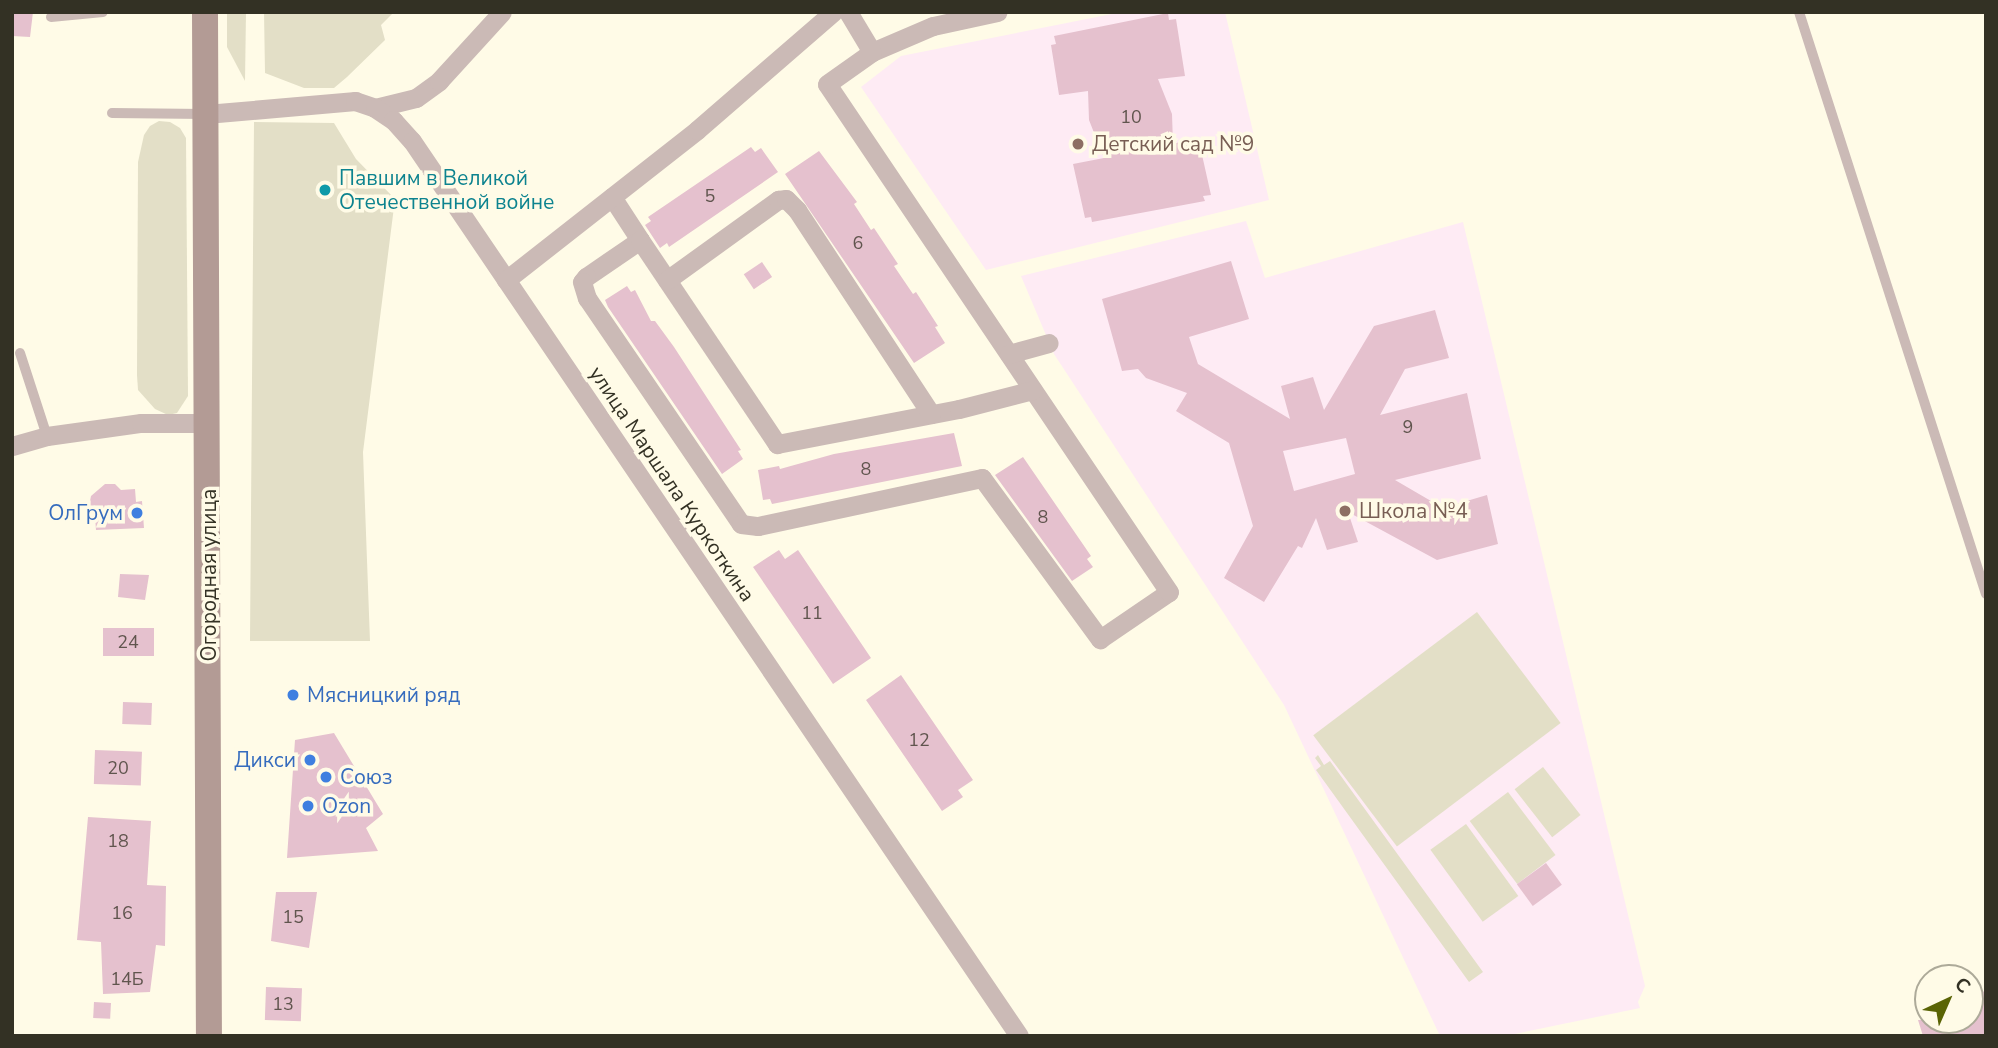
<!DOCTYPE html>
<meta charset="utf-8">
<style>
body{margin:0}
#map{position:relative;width:1998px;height:1048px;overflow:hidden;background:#fffbe7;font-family:"Nunito Sans",sans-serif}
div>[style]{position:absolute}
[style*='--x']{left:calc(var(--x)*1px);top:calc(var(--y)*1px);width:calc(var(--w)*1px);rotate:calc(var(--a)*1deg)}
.education>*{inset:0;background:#feebf4}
.green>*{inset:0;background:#e3dfc7;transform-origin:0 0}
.building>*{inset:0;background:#e5c1ce;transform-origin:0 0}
.service>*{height:10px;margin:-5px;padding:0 5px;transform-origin:5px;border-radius:5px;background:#cbbab6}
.minor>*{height:19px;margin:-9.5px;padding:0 9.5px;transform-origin:9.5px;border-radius:9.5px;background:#cbbab6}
.secondary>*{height:26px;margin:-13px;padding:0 13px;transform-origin:13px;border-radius:13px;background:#b39b95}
.dots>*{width:19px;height:19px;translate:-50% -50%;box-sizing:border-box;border:4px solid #fffbe7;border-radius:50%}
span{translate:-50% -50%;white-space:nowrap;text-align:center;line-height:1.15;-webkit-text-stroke:7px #fffbe7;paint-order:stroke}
.number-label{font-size:18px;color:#60554e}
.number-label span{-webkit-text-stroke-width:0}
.education-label{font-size:21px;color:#785e54}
.left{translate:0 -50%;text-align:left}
.culture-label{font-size:21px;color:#0d838f}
.street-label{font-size:21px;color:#333124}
.shop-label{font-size:21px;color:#366cbe}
.right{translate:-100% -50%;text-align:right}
.frame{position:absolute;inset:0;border:14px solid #333124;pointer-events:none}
.north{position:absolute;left:1914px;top:964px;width:70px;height:70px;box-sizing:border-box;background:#fffbe7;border:2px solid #adaa99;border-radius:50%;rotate:44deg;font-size:19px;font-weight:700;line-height:28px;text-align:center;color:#333124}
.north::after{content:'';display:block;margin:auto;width:24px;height:32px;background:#5a6405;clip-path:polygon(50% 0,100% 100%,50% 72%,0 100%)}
</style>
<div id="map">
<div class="education">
<div style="clip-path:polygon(1122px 12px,1225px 12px,1269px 200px,986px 270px,861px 87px,901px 56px)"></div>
<div style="clip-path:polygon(1246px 221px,1265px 278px,1463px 222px,1645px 986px,1638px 1002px,1640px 1008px,1505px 1036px,1440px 1036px,1284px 705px,1054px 354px,1021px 276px)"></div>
</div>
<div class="green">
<div style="clip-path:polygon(227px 12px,246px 12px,245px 81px,227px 47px)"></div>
<div style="clip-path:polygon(264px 12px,394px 12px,381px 25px,385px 40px,347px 77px,334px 88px,304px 88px,265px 73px)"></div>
<div style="clip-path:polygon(159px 121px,170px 122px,180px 128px,186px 138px,188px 396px,177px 413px,168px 415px,155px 409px,138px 390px,137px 375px,138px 162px,144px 135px,150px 126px)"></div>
<div style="clip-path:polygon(254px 122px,334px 123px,356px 159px,395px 199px,363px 452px,370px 641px,250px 641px)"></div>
<div style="left:1477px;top:612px;width:139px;height:205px;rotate:53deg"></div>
<div style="clip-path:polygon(1318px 755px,1324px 765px,1330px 761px,1483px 972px,1469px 982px,1316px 770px,1321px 766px,1315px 758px)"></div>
<div style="left:1543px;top:767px;width:61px;height:36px;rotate:52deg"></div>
<div style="left:1508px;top:792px;width:79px;height:48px;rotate:53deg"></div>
<div style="left:1466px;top:824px;width:89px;height:44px;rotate:54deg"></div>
</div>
<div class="building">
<div style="clip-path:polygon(12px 12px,33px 12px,30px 37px,12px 36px)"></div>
<div style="clip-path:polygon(1168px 13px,1169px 20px,1176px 19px,1185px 76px,1158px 79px,1172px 114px,1173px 144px,1198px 137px,1211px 195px,1203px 196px,1205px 201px,1092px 222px,1091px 217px,1085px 218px,1073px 164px,1104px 158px,1089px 120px,1088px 91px,1059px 95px,1051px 45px,1056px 44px,1054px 36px)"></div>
<div style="clip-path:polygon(751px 147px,755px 152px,761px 148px,778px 172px,669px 247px,667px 243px,660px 248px,645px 225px,651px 221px,648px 217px)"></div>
<div style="clip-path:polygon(819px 151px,857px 202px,854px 204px,871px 230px,874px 228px,898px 264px,894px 266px,913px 294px,916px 292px,938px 326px,935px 327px,945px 343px,914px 363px,785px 174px)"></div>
<div style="clip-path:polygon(evenodd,1231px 261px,1249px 319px,1189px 337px,1198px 364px,1290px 419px,1281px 386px,1313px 377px,1324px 410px,1374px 326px,1435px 310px,1449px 358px,1405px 369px,1380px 415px,1467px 393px,1481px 459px,1395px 480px,1443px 508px,1487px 495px,1498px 544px,1437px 560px,1348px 512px,1358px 542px,1327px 550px,1316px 518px,1302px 548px,1298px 546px,1264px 602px,1224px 578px,1253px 526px,1229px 443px,1176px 411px,1187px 393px,1146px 378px,1138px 369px,1122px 371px,1102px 299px,1231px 261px,1346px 438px,1355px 474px,1294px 491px,1283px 451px,1346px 438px)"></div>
<div style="left:762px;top:262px;width:18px;height:22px;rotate:56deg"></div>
<div style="clip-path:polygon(627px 286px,631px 292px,635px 290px,651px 321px,655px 321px,674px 347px,741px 450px,738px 451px,743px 459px,722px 474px,608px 307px,605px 300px)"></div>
<div style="clip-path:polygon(954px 433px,962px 466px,772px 504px,770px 499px,763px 500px,758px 470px,779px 466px,780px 469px,834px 454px)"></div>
<div style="clip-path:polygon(1023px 457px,1091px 556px,1087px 559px,1093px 567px,1072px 581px,995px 475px)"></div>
<div style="clip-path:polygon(105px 484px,115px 484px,121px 490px,135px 489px,136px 502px,142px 501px,144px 528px,96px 530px,95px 516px,89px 506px,91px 496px)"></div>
<div style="clip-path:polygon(779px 550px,785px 559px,798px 550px,871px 658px,833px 684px,753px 567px)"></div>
<div style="clip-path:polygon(120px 574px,149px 575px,145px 600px,118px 597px)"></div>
<div style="left:103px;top:628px;width:51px;height:28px"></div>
<div style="clip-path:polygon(901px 675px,973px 780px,958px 790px,963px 797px,942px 811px,866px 700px)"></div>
<div style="left:123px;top:702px;width:29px;height:22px;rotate:2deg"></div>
<div style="clip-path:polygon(334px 733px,383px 814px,366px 828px,378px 851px,287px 858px,295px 740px)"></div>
<div style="left:95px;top:750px;width:47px;height:34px;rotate:2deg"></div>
<div style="clip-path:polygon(88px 817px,151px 821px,147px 885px,166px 886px,165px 946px,156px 945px,150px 992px,103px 994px,101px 942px,77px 940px)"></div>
<div style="left:1546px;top:863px;width:27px;height:36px;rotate:54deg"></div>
<div style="clip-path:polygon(276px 892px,317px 892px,309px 948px,271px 941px)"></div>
<div style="left:266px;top:987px;width:36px;height:33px;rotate:2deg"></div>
<div style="clip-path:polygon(1986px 991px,1986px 1036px,1923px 1036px,1918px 1020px,1970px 1020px,1970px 995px)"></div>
<div style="left:94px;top:1002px;width:17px;height:16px;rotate:3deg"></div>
</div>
<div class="service">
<div style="--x:1799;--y:12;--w:611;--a:72.19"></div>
<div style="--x:51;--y:17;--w:52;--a:-5.5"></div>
<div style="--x:112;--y:113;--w:93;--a:0.6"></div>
<div style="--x:20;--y:353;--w:87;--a:72"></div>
</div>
<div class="minor">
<div style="--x:872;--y:52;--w:66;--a:-23.1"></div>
<div style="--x:933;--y:26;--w:66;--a:-12.2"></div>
<div style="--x:375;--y:108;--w:42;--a:-13.7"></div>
<div style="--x:416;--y:98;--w:29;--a:-36"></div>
<div style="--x:439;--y:81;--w:93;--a:-47.6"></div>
<div style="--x:206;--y:114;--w:150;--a:-5"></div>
<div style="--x:355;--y:101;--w:21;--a:19"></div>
<div style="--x:375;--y:108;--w:22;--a:34"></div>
<div style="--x:393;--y:120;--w:28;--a:48"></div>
<div style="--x:412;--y:141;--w:1081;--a:55.85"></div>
<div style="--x:612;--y:197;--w:51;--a:56.9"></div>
<div style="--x:640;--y:240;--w:65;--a:145.6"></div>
<div style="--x:586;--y:277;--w:6;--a:129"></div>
<div style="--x:582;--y:282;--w:17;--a:73"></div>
<div style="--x:587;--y:298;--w:273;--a:55.7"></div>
<div style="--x:741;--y:524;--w:17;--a:7"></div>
<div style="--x:758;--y:526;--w:229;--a:-12.1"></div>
<div style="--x:982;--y:478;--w:200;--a:53.8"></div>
<div style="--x:1100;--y:639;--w:83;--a:-34.3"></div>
<div style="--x:1169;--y:592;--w:612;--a:-123.95"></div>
<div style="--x:827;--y:84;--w:55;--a:-35.4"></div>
<div style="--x:872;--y:52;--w:47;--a:-121"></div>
<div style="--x:640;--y:240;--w:246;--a:56.1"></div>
<div style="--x:777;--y:444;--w:185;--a:-10.9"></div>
<div style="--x:959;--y:409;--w:76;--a:-14.4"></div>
<div style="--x:506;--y:280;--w:243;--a:-38.1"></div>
<div style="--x:697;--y:130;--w:180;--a:-40.9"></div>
<div style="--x:667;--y:280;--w:137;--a:-35.8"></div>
<div style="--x:778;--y:200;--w:8;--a:-7"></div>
<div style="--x:786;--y:199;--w:16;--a:45"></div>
<div style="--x:797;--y:210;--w:244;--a:56.7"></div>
<div style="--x:1009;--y:354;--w:41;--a:-15.4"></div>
<div style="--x:12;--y:446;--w:36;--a:-16"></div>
<div style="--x:47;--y:436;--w:95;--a:-7.9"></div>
<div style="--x:141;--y:423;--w:67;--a:0"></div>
</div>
<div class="secondary">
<div style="--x:205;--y:12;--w:1024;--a:89.78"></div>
</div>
<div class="dots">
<div style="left:1078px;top:144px;background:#8d6e63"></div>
<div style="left:325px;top:190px;background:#0f9aa8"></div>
<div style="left:1345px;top:511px;background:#8d6e63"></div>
<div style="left:137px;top:513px;background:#3f7fe0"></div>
<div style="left:293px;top:695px;background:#3f7fe0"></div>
<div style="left:310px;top:760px;background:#3f7fe0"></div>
<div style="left:326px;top:777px;background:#3f7fe0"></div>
<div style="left:308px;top:806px;background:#3f7fe0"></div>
</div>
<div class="number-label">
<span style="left:1131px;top:117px">10</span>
<span style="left:710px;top:196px">5</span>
<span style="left:858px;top:243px">6</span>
<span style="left:1408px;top:427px">9</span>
<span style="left:866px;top:469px">8</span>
<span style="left:1043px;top:517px">8</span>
<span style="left:812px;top:613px">11</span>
<span style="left:128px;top:642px">24</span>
<span style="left:919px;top:740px">12</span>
<span style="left:118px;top:768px">20</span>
<span style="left:118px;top:841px">18</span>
<span style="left:122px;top:913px">16</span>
<span style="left:293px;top:917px">15</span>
<span style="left:127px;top:979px">14Б</span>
<span style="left:283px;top:1004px">13</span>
</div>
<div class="education-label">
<span class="left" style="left:1092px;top:144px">Детский сад №9</span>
<span class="left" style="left:1359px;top:511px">Школа №4</span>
</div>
<div class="culture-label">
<span class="left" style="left:339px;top:190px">Павшим в Великой<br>Отечественной войне</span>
</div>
<div class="street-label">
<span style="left:672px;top:484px;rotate:56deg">улица Маршала Куркоткина</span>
<span style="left:209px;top:575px;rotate:-90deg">Огородная улица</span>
</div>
<div class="shop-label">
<span class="right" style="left:123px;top:513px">ОлГрум</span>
<span class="left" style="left:307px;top:695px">Мясницкий ряд</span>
<span class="right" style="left:296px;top:760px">Дикси</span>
<span class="left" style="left:340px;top:777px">Союз</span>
<span class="left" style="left:322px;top:806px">Ozon</span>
</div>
<div class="frame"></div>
<div class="north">С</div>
</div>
